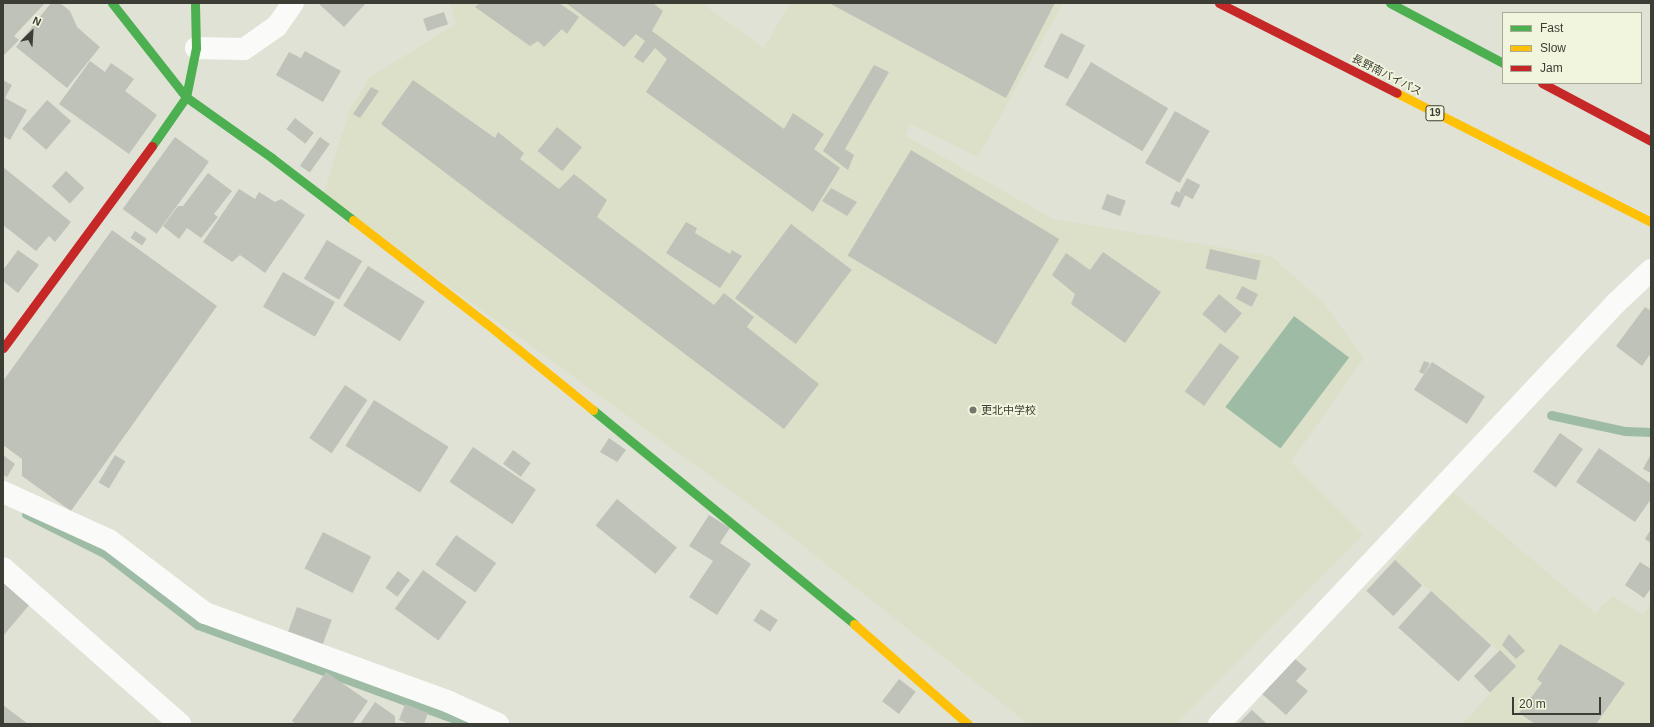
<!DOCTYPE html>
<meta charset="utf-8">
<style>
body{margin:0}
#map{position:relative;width:1654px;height:727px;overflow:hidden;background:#e0e2d5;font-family:Helvetica,"Noto Sans JP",sans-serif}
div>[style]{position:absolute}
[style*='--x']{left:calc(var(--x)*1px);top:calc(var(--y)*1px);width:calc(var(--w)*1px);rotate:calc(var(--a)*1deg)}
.built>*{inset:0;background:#dde0c9}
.water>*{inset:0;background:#9ebca5;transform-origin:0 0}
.stream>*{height:9px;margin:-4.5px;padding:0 4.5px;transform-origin:4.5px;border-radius:4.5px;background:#9ebca5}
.building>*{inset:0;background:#bec2b8;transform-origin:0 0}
.street>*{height:22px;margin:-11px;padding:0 11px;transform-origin:11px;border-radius:11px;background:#fafbf9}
.fast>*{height:9px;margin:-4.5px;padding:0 4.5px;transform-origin:4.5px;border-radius:4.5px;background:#4caf50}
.slow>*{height:9px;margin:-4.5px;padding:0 4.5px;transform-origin:4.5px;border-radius:4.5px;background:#ffc107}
.jam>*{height:9px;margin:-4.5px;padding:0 4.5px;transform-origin:4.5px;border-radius:4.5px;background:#c62828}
.dots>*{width:11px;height:11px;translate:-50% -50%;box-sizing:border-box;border:2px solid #f1f5dd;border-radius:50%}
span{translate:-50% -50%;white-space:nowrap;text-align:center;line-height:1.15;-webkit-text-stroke:3.5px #f1f5dd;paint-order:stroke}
.shield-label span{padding:1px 3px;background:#f1f5dd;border:1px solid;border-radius:3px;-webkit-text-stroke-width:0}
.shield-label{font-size:10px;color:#3c3d34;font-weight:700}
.street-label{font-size:11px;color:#3c3d34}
.poi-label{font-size:11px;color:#3c3d34}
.left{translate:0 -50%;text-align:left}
.frame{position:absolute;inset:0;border:4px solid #3c3d34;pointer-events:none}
.legend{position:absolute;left:1502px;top:12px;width:140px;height:72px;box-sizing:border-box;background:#f1f5dd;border:1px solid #a9ab99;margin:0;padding:5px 7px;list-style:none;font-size:12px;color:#3c3d34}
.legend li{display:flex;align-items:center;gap:8px;height:20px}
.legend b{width:20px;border:1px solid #a9ab99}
.north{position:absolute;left:12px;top:12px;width:40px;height:40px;-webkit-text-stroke:3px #f1f5dd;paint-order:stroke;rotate:25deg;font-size:11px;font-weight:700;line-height:16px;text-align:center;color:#3c3d34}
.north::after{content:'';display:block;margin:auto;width:14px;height:18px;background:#3c3d34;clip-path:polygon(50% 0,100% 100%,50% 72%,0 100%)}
.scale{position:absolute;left:1512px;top:697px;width:89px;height:18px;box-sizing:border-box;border:2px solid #3c3d34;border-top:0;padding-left:5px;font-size:12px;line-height:14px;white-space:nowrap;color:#3c3d34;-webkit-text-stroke:3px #f1f5dd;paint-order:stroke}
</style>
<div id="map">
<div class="built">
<div style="clip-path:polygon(450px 3px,702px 3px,764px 48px,790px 3px,1063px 3px,978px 157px,910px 124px,906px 136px,1053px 219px,1271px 256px,1323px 302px,1364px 358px,1291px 462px,1363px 535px,1176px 724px,1028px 724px,761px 513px,323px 195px,350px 108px,370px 77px,456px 24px)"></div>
<div style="clip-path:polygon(1453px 492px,1595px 613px,1613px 596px,1643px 615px,1651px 603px,1651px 724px,1462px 724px,1516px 666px,1395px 560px)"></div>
</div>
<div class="water">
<div style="left:1294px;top:316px;width:69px;height:114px;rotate:37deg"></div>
</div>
<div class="stream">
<div style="--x:1551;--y:415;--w:76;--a:12.2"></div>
<div style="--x:1625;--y:431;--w:26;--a:2"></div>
<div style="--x:26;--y:514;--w:87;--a:26.6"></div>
<div style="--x:104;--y:553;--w:118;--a:37.5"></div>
<div style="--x:198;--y:625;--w:289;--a:20.1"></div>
</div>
<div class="building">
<div style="clip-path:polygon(3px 3px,45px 3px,14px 36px,19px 40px,3px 56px)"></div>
<div style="clip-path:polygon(51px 3px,60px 3px,70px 11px,77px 27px,100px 47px,67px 88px,16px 47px)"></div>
<div style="clip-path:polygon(318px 3px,366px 3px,344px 27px)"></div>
<div style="clip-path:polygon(480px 3px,559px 3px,579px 17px,567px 34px,562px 29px,544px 47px,538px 41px,530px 46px,475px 7px)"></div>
<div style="clip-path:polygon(566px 3px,653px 3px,663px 11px,652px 31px,784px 129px,793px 113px,824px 134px,814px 149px,840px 168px,813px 212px,646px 92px,667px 59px,655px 48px,643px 63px,634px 57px,645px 41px,636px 34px,624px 47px)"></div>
<div style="clip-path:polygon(829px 3px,1055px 3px,1006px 98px)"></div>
<div style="left:444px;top:12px;width:13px;height:22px;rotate:72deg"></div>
<div style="left:1061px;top:33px;width:27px;height:38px;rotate:27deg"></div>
<div style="clip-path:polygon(305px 51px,341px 71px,323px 102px,276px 75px,289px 52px,301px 58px)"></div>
<div style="clip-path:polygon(90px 61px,105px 72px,111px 63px,134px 79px,125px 91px,157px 115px,129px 154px,59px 104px)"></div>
<div style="left:1091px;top:62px;width:90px;height:50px;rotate:31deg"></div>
<div style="clip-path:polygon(874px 65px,889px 72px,845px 149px,854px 155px,848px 170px,823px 151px)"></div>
<div style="clip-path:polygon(3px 80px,12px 85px,5px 98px,27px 110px,10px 140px,3px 136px)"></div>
<div style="clip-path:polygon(413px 80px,495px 138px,498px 132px,524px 153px,520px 159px,559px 189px,574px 174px,607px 200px,597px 217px,714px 305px,724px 293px,754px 317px,747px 327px,819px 384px,784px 429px,381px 124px)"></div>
<div style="clip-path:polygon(371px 87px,379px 91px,360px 118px,353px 114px)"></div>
<div style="left:47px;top:100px;width:32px;height:38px;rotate:41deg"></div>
<div style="left:1175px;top:111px;width:40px;height:60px;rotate:30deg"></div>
<div style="left:295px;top:118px;width:24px;height:14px;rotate:38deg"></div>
<div style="left:557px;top:127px;width:32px;height:31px;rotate:39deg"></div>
<div style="left:175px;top:137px;width:42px;height:89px;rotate:36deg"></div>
<div style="left:320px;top:137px;width:12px;height:35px;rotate:35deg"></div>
<div style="left:911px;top:150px;width:173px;height:123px;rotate:31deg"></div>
<div style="clip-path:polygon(3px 167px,71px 222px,55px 242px,49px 236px,36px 251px,3px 225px)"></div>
<div style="left:66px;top:171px;width:25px;height:21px;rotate:43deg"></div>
<div style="clip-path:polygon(208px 173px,232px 191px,214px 214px,218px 217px,201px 238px,187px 228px,179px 239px,163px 226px,178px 206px,183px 206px)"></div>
<div style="left:1187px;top:178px;width:15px;height:16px;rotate:28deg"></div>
<div style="clip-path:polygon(831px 188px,857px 202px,847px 216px,822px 201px)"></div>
<div style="clip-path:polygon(239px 189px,255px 199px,259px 192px,275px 202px,281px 199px,305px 215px,265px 273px,240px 255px,232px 262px,203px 242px)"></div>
<div style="left:1176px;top:191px;width:10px;height:14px;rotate:24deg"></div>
<div style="left:1107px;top:194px;width:20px;height:16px;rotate:20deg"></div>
<div style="clip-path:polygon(686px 222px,697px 228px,695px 233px,730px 254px,732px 250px,742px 256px,720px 288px,666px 253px)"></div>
<div style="left:791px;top:224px;width:76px;height:93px;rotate:37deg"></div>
<div style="clip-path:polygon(112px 230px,217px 306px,71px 511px,22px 476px,22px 459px,3px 445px,3px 381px)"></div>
<div style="left:135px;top:231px;width:14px;height:8px;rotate:34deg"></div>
<div style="left:327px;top:240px;width:41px;height:45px;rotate:31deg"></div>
<div style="left:1210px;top:249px;width:52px;height:20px;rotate:13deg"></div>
<div style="clip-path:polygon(18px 250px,39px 265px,18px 293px,3px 281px,3px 270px)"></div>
<div style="clip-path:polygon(1103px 252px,1161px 292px,1125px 343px,1071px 304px,1075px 294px,1052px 275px,1066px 253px,1090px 270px)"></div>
<div style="left:368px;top:266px;width:67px;height:47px;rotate:32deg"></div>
<div style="left:283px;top:272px;width:60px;height:40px;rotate:30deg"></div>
<div style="left:1242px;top:286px;width:18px;height:14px;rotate:27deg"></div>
<div style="left:1219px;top:294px;width:30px;height:26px;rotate:40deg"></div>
<div style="clip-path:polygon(1645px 307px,1651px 311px,1651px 353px,1642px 366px,1616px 346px)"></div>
<div style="left:1220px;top:343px;width:24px;height:60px;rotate:36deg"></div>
<div style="clip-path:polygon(1424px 361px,1430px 363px,1424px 374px,1419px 372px)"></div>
<div style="left:1432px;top:362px;width:63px;height:33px;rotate:33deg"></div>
<div style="left:345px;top:385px;width:27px;height:64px;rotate:34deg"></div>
<div style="left:374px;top:400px;width:88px;height:54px;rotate:32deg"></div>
<div style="left:1560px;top:433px;width:28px;height:47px;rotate:35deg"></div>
<div style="clip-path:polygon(609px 438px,626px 450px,617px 462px,600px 452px)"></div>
<div style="left:473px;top:447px;width:76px;height:42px;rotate:34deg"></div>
<div style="clip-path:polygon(1599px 448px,1651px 484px,1651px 499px,1635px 522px,1576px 482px)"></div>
<div style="left:513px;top:450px;width:22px;height:17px;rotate:36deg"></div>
<div style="clip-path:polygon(1651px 454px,1651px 473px,1643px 469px)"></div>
<div style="clip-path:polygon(3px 455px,15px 464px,7px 477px,3px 475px)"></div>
<div style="left:115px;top:455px;width:12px;height:32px;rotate:31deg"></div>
<div style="left:617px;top:499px;width:77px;height:34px;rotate:39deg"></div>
<div style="clip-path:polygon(709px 515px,730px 528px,720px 543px,751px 564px,717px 615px,689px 597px,713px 561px,689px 546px)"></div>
<div style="clip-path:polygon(1651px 529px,1651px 543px,1645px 539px)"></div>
<div style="left:323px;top:532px;width:54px;height:41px;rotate:27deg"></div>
<div style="left:456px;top:535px;width:49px;height:36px;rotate:35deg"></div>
<div style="left:1395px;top:560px;width:37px;height:42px;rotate:43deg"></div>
<div style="clip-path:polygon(1640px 562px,1651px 569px,1651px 588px,1644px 598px,1625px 585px)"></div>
<div style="left:423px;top:570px;width:54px;height:48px;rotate:36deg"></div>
<div style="left:398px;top:571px;width:15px;height:21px;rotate:37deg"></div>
<div style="clip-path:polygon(3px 582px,30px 604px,3px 636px)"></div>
<div style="left:1431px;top:591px;width:81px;height:49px;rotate:42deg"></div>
<div style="left:297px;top:607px;width:37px;height:26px;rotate:20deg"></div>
<div style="left:761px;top:609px;width:20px;height:14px;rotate:33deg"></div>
<div style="clip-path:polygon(1509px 634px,1525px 651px,1516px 659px,1502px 645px)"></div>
<div style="clip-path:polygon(1560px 644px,1625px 683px,1596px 724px,1535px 724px,1519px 713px,1542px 683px,1537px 679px)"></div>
<div style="left:1500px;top:650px;width:23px;height:37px;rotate:45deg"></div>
<div style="clip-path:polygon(1294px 658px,1307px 669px,1296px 681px,1308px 691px,1286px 715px,1262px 694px)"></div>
<div style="clip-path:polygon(326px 672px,368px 701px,352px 724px,296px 724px,292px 721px)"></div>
<div style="left:899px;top:679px;width:21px;height:28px;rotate:37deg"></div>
<div style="clip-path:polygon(375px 702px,395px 716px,395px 724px,360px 724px)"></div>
<div style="clip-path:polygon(405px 704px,428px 713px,424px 724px,409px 724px,399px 720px)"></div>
<div style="clip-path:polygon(3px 705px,28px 724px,3px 724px)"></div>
<div style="clip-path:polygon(1252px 710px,1267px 724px,1238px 724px)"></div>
</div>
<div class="street">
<div style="--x:196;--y:48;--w:48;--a:1.2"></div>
<div style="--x:244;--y:49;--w:40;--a:-34.9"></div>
<div style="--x:277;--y:26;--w:28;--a:-55"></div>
<div style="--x:3;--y:492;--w:116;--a:24.4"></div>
<div style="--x:109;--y:540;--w:121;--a:37.2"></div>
<div style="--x:205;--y:613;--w:260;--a:20"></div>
<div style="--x:449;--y:702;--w:54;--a:24.2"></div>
<div style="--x:3;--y:568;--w:236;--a:41.4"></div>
<div style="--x:1219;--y:724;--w:579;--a:-46.68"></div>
<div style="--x:1616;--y:303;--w:48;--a:-43.3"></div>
</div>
<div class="fast">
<div style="--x:112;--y:3;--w:120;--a:51.8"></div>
<div style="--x:186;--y:97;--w:105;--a:35.3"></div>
<div style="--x:272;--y:158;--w:102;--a:37.4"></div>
<div style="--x:1390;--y:3;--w:128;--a:28"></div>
<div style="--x:152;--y:146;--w:60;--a:-55.2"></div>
<div style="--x:186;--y:97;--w:50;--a:-78.5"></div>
<div style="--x:196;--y:48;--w:45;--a:-91.3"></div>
<div style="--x:593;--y:410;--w:338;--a:39.3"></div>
</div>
<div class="slow">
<div style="--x:1397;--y:93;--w:285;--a:26.9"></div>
<div style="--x:353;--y:220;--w:168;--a:37.8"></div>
<div style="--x:486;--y:323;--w:138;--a:39.1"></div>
<div style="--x:854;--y:624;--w:152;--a:41.3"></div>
</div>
<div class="jam">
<div style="--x:1219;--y:3;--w:199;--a:26.8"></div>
<div style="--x:1542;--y:83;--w:123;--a:28"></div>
<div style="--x:3;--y:348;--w:251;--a:-53.6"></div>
</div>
<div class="dots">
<div style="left:973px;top:410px;background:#75776c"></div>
</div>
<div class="shield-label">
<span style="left:1435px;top:113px">19</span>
</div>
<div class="street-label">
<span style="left:1387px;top:75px;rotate:27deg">長野南バイパス</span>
</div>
<div class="poi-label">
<span class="left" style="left:981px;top:410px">更北中学校</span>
</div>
<div class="frame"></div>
<ul class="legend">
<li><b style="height:5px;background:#4caf50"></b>Fast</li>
<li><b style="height:5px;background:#ffc107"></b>Slow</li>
<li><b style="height:5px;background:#c62828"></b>Jam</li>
</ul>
<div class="north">N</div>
<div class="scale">20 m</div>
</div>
